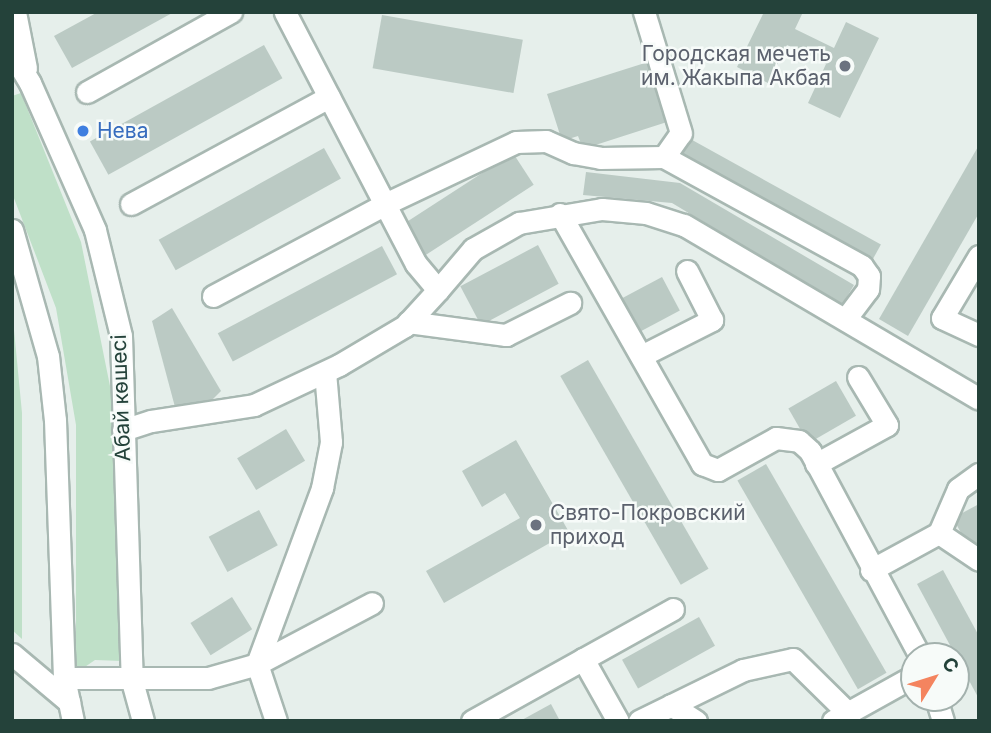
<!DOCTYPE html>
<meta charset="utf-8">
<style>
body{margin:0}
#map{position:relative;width:991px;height:733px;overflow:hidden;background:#e6efeb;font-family:Inter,sans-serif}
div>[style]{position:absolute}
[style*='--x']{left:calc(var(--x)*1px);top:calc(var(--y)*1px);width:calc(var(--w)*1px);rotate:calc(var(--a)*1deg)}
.green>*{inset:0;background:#bfe0c8}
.building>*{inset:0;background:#bbcac4;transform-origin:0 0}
.roads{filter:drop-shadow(2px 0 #a8b8b2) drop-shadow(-2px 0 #a8b8b2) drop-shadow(0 2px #a8b8b2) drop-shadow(0 -2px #a8b8b2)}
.minor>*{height:21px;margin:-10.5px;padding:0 10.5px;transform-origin:10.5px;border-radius:10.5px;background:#fff}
.dots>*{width:19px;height:19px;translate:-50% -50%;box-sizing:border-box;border:4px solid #f7fbf9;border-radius:50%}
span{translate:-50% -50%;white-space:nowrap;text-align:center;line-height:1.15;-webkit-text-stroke:5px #f7fbf9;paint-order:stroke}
.worship-label{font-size:21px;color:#5b616d}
.right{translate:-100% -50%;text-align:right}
.left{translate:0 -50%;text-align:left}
.shop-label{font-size:21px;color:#366cbe}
.street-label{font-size:21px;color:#24423a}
.frame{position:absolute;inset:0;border:14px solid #24423a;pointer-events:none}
.north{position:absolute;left:900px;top:642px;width:70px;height:70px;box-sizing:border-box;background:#f7fbf9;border:2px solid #a3b1ad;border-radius:50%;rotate:52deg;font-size:19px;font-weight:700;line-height:28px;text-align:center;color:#24423a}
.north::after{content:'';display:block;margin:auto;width:24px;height:32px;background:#f4845f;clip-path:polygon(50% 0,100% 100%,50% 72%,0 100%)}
</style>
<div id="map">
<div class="green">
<div style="clip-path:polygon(21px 93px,81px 242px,111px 391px,122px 661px,95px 660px,76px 673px,76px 425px,56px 308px,12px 193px,12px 96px)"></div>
<div style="clip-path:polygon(12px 309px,22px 413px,22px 639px,12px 630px)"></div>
</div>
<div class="building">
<div style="clip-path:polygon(98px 12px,174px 12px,72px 68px,54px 36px)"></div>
<div style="clip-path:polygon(764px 12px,803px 12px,795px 29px,834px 48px,846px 22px,879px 38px,840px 118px,808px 103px,826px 64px,787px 45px,768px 83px,737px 67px)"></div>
<div style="left:382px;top:15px;width:143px;height:54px;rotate:10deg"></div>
<div style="left:264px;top:45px;width:38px;height:199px;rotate:61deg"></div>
<div style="clip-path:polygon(648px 62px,667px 122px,583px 149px,578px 136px,562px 141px,547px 94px)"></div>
<div style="left:685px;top:136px;width:224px;height:24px;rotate:29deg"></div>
<div style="clip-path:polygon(979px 145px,979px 213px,908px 336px,879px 319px)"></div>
<div style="left:324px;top:148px;width:35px;height:189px;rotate:61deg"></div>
<div style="left:513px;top:153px;width:38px;height:131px;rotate:57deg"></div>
<div style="clip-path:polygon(586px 172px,680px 183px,854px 285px,842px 305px,672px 203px,583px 195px)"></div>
<div style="left:538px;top:245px;width:44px;height:88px;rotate:62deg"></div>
<div style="left:382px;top:246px;width:32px;height:186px;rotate:62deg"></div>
<div style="left:662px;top:277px;width:38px;height:50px;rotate:62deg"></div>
<div style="clip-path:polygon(172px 308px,221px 391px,210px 402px,175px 407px,152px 321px)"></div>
<div style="left:588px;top:360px;width:241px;height:32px;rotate:60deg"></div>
<div style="left:836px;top:381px;width:40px;height:55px;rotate:60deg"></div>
<div style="left:286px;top:429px;width:37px;height:57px;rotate:59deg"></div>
<div style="clip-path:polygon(516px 440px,569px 532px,444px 603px,426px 571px,520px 518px,505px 493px,482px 507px,462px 471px)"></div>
<div style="left:766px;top:464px;width:241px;height:33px;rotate:60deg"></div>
<div style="clip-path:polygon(979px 504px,979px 548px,971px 552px,953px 518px)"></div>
<div style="left:259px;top:510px;width:40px;height:57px;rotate:62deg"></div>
<div style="clip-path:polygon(943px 570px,979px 636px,979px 699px,917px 584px)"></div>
<div style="left:232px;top:597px;width:38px;height:49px;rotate:58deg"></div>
<div style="left:699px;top:617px;width:33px;height:88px;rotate:61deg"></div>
<div style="clip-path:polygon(551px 704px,560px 721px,520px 721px)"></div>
</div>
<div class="roads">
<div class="minor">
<div style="--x:15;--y:12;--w:57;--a:78.9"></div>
<div style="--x:12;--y:53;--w:35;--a:59"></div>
<div style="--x:30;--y:83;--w:161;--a:66.1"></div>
<div style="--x:95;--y:230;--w:109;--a:76.2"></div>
<div style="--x:121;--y:336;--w:345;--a:88.2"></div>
<div style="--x:132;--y:681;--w:41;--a:74.6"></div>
<div style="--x:87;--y:92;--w:165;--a:-29.1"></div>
<div style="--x:664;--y:157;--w:226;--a:28.8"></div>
<div style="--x:862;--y:266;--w:12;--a:55"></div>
<div style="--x:869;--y:276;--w:13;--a:94"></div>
<div style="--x:868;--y:289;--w:36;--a:127"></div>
<div style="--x:131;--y:204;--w:225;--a:-28.4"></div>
<div style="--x:560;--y:214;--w:288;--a:60.4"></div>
<div style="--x:702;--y:464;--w:17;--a:21"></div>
<div style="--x:718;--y:470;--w:66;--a:-28.9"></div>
<div style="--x:776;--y:438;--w:23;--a:7"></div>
<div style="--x:799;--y:441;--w:15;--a:42"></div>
<div style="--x:810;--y:451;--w:233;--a:61.8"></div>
<div style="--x:12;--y:230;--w:131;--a:74.1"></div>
<div style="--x:48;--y:356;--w:64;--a:83.8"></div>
<div style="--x:55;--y:420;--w:258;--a:88"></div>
<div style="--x:64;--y:678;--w:44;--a:78.2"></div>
<div style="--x:979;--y:256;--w:72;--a:120.8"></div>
<div style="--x:942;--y:318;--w:41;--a:24.7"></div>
<div style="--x:438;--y:290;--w:54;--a:-49.5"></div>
<div style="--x:473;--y:249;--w:53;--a:-29.5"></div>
<div style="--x:519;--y:223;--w:84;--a:-9.6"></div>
<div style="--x:602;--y:209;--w:44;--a:5.2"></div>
<div style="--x:646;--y:213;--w:40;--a:18"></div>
<div style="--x:684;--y:225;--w:342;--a:30.5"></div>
<div style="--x:213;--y:296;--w:195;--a:-28.1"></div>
<div style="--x:385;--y:204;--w:145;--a:-25.3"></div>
<div style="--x:516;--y:142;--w:30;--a:-2"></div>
<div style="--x:546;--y:141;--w:30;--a:24"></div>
<div style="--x:573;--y:153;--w:27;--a:10"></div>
<div style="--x:600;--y:158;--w:64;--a:-0.9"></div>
<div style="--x:664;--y:157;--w:29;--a:-55"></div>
<div style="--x:681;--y:133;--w:127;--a:-107"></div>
<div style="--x:408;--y:322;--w:99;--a:7.6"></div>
<div style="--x:506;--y:335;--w:72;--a:-26.6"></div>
<div style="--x:641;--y:356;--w:80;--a:-26.9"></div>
<div style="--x:712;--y:320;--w:55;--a:-117"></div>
<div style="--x:123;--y:430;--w:29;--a:-18"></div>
<div style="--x:151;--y:421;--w:104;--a:-8.8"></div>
<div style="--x:254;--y:405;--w:94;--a:-25.2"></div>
<div style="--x:339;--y:365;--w:77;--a:-30.6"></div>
<div style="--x:405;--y:326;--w:49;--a:-47.5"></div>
<div style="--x:438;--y:290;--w:34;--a:-130"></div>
<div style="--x:416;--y:264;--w:284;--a:-117.5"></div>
<div style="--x:816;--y:464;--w:81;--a:-28.8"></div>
<div style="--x:887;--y:425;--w:56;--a:-121.1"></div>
<div style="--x:939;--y:533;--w:48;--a:-66.6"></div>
<div style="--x:958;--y:489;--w:26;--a:-36"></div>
<div style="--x:871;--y:570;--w:77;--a:-28.6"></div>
<div style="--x:939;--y:533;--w:48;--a:34"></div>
<div style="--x:12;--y:654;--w:75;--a:40.1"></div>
<div style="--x:583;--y:659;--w:71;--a:60.6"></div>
<div style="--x:64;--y:678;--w:144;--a:0"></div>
<div style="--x:208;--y:678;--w:51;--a:-15.9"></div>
<div style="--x:257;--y:664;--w:188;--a:-69.7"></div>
<div style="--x:322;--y:488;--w:47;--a:-78.9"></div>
<div style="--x:331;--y:442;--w:70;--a:-94.9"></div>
<div style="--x:936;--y:698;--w:24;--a:73"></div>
<div style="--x:671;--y:705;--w:30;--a:33"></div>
<div style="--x:276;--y:721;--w:60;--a:-108.4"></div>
<div style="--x:257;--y:664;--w:130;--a:-27.9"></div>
<div style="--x:472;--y:721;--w:230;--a:-29.1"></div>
<div style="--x:639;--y:721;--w:116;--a:-26.1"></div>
<div style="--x:743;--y:670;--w:51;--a:-12.4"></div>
<div style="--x:793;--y:659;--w:77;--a:44.5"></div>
<div style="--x:833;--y:721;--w:93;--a:-29.1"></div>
</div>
</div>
<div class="dots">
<div style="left:845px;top:66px;background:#6b7280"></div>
<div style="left:83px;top:131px;background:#3f7fe0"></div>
<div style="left:536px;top:525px;background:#6b7280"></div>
</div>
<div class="worship-label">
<span class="right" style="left:831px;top:66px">Городская мечеть<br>им. Жакыпа Акбая</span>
<span class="left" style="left:550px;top:525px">Свято-Покровский<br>приход</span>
</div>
<div class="shop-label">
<span class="left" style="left:97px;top:131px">Нева</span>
</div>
<div class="street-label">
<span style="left:121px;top:398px;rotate:-92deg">Абай көшесі</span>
</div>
<div class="frame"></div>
<div class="north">С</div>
</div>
